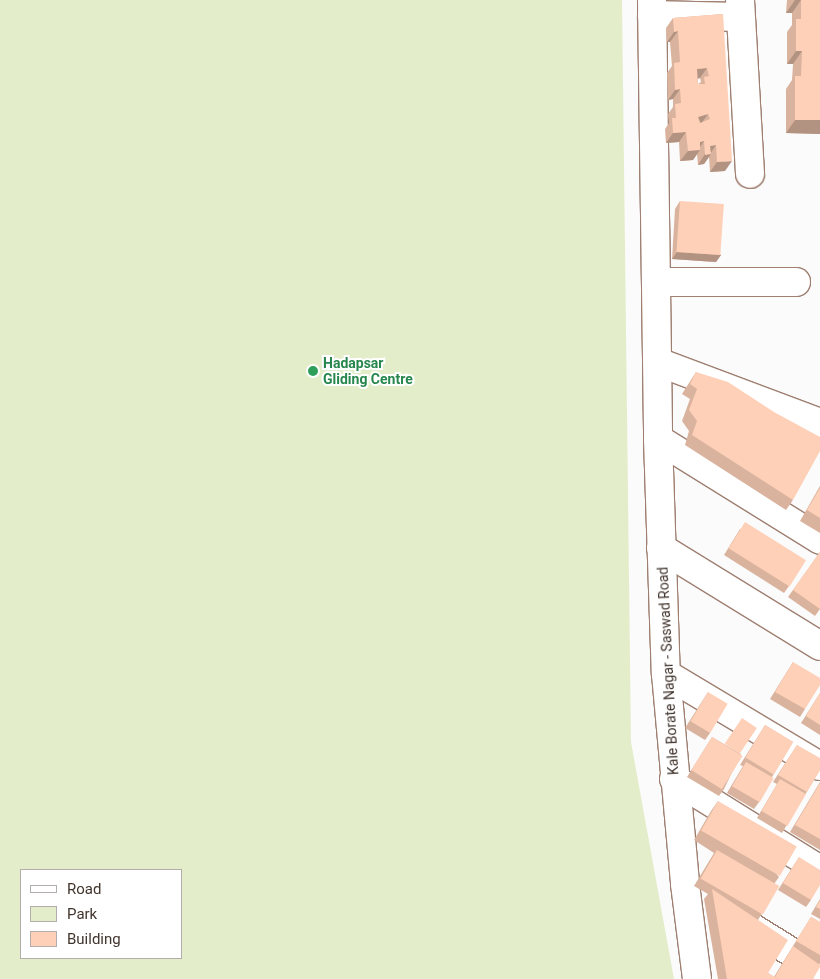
<!DOCTYPE html>
<style>
body{margin:0}
#map{position:relative;width:820px;height:979px;overflow:hidden;background:#fbfbfb;font-family:Roboto,sans-serif}
div>[style]{position:absolute}
[style*='--x']{left:calc(var(--x)*1px);top:calc(var(--y)*1px);width:calc(var(--w)*1px);rotate:calc(var(--a)*1deg)}
.green>*{inset:0;background:#e4edc9}
.roads{filter:drop-shadow(1px 0 #9e7f70) drop-shadow(-1px 0 #9e7f70) drop-shadow(0 1px #9e7f70) drop-shadow(0 -1px #9e7f70)}
.minor>*{height:28px;margin:-14px;padding:0 14px;transform-origin:14px;border-radius:14px;background:#fff}
.wall>*{inset:0;background:#dab39e}
.shaded-wall>*{inset:0;background:#b29281}
.building>*{inset:0;background:#fed0b8;transform-origin:0 0}
.dots>*{width:14px;height:14px;translate:-50% -50%;box-sizing:border-box;border:2px solid #fff;border-radius:50%}
span{translate:-50% -50%;white-space:nowrap;text-align:center;line-height:1.15;-webkit-text-stroke:4px #fff;paint-order:stroke}
.leisure-label{font-size:14px;color:#27864d;font-weight:700}
.left{translate:0 -50%;text-align:left}
.street-label{font-size:14px;color:#41342d}
.legend{position:absolute;left:20px;top:869px;width:162px;height:90px;box-sizing:border-box;background:#fff;border:1px solid #b3aeab;margin:0;padding:6px 9px;list-style:none;font-size:15px;color:#41342d}
.legend li{display:flex;align-items:center;gap:10px;height:25px}
.legend b{width:25px;border:1px solid #b3aeab}
</style>
<div id="map">
<div class="green">
<div style="clip-path:polygon(evenodd,0 0,622px 0,631px 742px,674px 979px,0 979px,0 0,21px 870px,181px 870px,181px 958px,21px 958px,21px 870px)"></div>
</div>
<div class="roads">
<div class="minor">
<div style="--x:652;--y:0;--w:439;--a:89.2"></div>
<div style="--x:658;--y:439;--w:235;--a:88.1"></div>
<div style="--x:666;--y:674;--w:211;--a:84.8"></div>
<div style="--x:685;--y:884;--w:96;--a:82.8"></div>
<div style="--x:740;--y:0;--w:174;--a:86.7"></div>
<div style="--x:652;--y:15;--w:86;--a:1.3"></div>
<div style="--x:657;--y:282;--w:139;--a:0"></div>
<div style="--x:658;--y:362;--w:173;--a:20.6"></div>
<div style="--x:658;--y:439;--w:191;--a:31.9"></div>
<div style="--x:661;--y:548;--w:187;--a:31.6"></div>
<div style="--x:666;--y:674;--w:179;--a:30.9"></div>
<div style="--x:674;--y:779;--w:172;--a:31.9"></div>
<div style="--x:751;--y:927;--w:81;--a:31.9"></div>
</div>
</div>
<div class="wall">
<div style="clip-path:polygon(787px 0,820px 0,820px 134px,786px 133px,786px 89px,792px 80px,793px 64px,787px 64px,787px 32px,792px 25px,792px 13px,786px 13px)"></div>
<div style="clip-path:polygon(evenodd,723px 14px,725px 171px,710px 172px,709px 157px,704px 164px,698px 165px,697px 154px,693px 160px,680px 161px,679px 142px,666px 143px,665px 129px,669px 123px,668px 114px,673px 107px,673px 99px,668px 100px,667px 73px,672px 66px,670px 42px,667px 42px,666px 28px,673px 18px,723px 14px,700px 78px,701px 82px,698px 84px,698px 79px,700px 78px)"></div>
<div style="clip-path:polygon(680px 201px,721px 255px,716px 262px,672px 259px,675px 209px)"></div>
<div style="clip-path:polygon(696px 372px,793px 500px,786px 510px,685px 445px,689px 431px,682px 421px,690px 399px,682px 394px)"></div>
<div style="clip-path:polygon(820px 486px,820px 533px,800px 521px)"></div>
<div style="clip-path:polygon(740px 529px,789px 586px,784px 593px,724px 555px)"></div>
<div style="clip-path:polygon(820px 552px,820px 609px,815px 616px,788px 597px)"></div>
<div style="clip-path:polygon(793px 662px,805px 709px,800px 717px,770px 699px)"></div>
<div style="clip-path:polygon(708px 692px,710px 733px,705px 740px,685px 728px)"></div>
<div style="clip-path:polygon(820px 693px,820px 735px,801px 723px)"></div>
<div style="clip-path:polygon(765px 725px,793px 742px,772px 777px,759px 802px,754px 809px,727px 793px,743px 766px,740px 765px)"></div>
<div style="clip-path:polygon(712px 737px,741px 754px,724px 789px,719px 796px,687px 777px)"></div>
<div style="clip-path:polygon(797px 745px,820px 770px,782px 833px,757px 818px,777px 784px,773px 782px)"></div>
<div style="clip-path:polygon(820px 782px,820px 850px,790px 832px)"></div>
<div style="clip-path:polygon(718px 801px,779px 877px,774px 884px,761px 915px,758px 920px,768px 973px,774px 977px,788px 954px,811px 917px,820px 922px,820px 963px,813px 979px,718px 979px,704px 899px,708px 894px,694px 886px,714px 853px,694px 840px,711px 811px)"></div>
<div style="clip-path:polygon(799px 857px,811px 900px,806px 907px,778px 890px)"></div>
<div style="clip-path:polygon(820px 899px,820px 919px,811px 914px)"></div>
</div>
<div class="shaded-wall">
<div style="clip-path:polygon(795px 0,801px 0,792px 13px,786px 13px)"></div>
<div style="clip-path:polygon(678px 31px,670px 42px,667px 42px,674px 32px)"></div>
<div style="clip-path:polygon(796px 51px,802px 51px,793px 64px,787px 64px)"></div>
<div style="clip-path:polygon(707px 68px,700px 78px,689px 80px,697px 69px)"></div>
<div style="clip-path:polygon(680px 89px,673px 99px,668px 100px,675px 90px)"></div>
<div style="clip-path:polygon(708px 114px,701px 124px,698px 117px)"></div>
<div style="clip-path:polygon(795px 120px,820px 120px,820px 134px,786px 133px)"></div>
<div style="clip-path:polygon(686px 132px,679px 142px,666px 143px,673px 133px)"></div>
<div style="clip-path:polygon(704px 141px,698px 150px,700px 150px,693px 160px,680px 161px,688px 151px,700px 142px)"></div>
<div style="clip-path:polygon(716px 145px,710px 154px,711px 154px,704px 164px,698px 165px,710px 146px)"></div>
<div style="clip-path:polygon(732px 161px,725px 171px,710px 172px,717px 162px)"></div>
<div style="clip-path:polygon(677px 252px,721px 255px,716px 262px,672px 259px)"></div>
</div>
<div class="building">
<div style="clip-path:polygon(801px 0,820px 0,820px 120px,795px 120px,795px 76px,801px 76px,802px 51px,796px 51px,796px 19px,801px 19px)"></div>
<div style="clip-path:polygon(evenodd,723px 14px,732px 161px,717px 162px,716px 145px,710px 146px,711px 154px,705px 155px,704px 141px,700px 142px,700px 150px,688px 151px,686px 132px,673px 133px,672px 118px,676px 118px,675px 104px,681px 103px,680px 89px,675px 90px,674px 63px,680px 62px,678px 31px,674px 32px,673px 18px,723px 14px,707px 68px,709px 76px,704px 77px,705px 84px,698px 84px,697px 69px,707px 68px,723px 14px,708px 114px,710px 119px,700px 123px,698px 117px,708px 114px)"></div>
<div style="left:680px;top:201px;width:44px;height:51px;rotate:4deg"></div>
<div style="clip-path:polygon(696px 372px,728px 382px,774px 412px,820px 437px,820px 451px,793px 500px,692px 435px,697px 421px,689px 410px,697px 389px,690px 384px)"></div>
<div style="clip-path:polygon(820px 488px,820px 518px,807px 510px)"></div>
<div style="left:745px;top:522px;width:72px;height:31px;rotate:32deg"></div>
<div style="clip-path:polygon(820px 552px,820px 609px,793px 590px)"></div>
<div style="clip-path:polygon(793px 662px,820px 678px,820px 685px,805px 709px,775px 692px)"></div>
<div style="left:708px;top:692px;width:23px;height:34px;rotate:31deg"></div>
<div style="clip-path:polygon(820px 693px,820px 725px,806px 716px)"></div>
<div style="left:742px;top:718px;width:18px;height:31px;rotate:34deg"></div>
<div style="left:765px;top:725px;width:33px;height:38px;rotate:31deg"></div>
<div style="left:712px;top:737px;width:36px;height:39px;rotate:32deg"></div>
<div style="clip-path:polygon(797px 745px,820px 758px,820px 770px,807px 792px,778px 775px)"></div>
<div style="left:746px;top:762px;width:32px;height:28px;rotate:30deg"></div>
<div style="left:780px;top:779px;width:30px;height:37px;rotate:30deg"></div>
<div style="clip-path:polygon(820px 783px,820px 839px,795px 825px)"></div>
<div style="left:718px;top:801px;width:91px;height:34px;rotate:30deg"></div>
<div style="left:717px;top:850px;width:72px;height:33px;rotate:30deg"></div>
<div style="clip-path:polygon(799px 857px,820px 870px,820px 885px,811px 900px,783px 883px)"></div>
<div style="clip-path:polygon(712px 889px,788px 940px,768px 973px,778px 979px,727px 979px)"></div>
<div style="clip-path:polygon(820px 900px,820px 909px,816px 907px)"></div>
<div style="clip-path:polygon(811px 917px,820px 922px,820px 955px,796px 941px)"></div>
<div style="clip-path:polygon(793px 946px,820px 965px,820px 967px,813px 979px,778px 979px,775px 977px)"></div>
</div>
<div class="dots">
<div style="left:313px;top:371px;background:#2e9e5b"></div>
</div>
<div class="leisure-label">
<span class="left" style="left:323px;top:371px">Hadapsar<br>Gliding Centre</span>
</div>
<div class="street-label">
<span style="left:668px;top:671px;rotate:-93deg">Kale Borate Nagar - Saswad Road</span>
</div>
<ul class="legend">
<li><b style="height:6px;background:#fff"></b>Road</li>
<li><b style="height:14px;background:#e4edc9"></b>Park</li>
<li><b style="height:14px;background:#fed0b8"></b>Building</li>
</ul>
</div>
